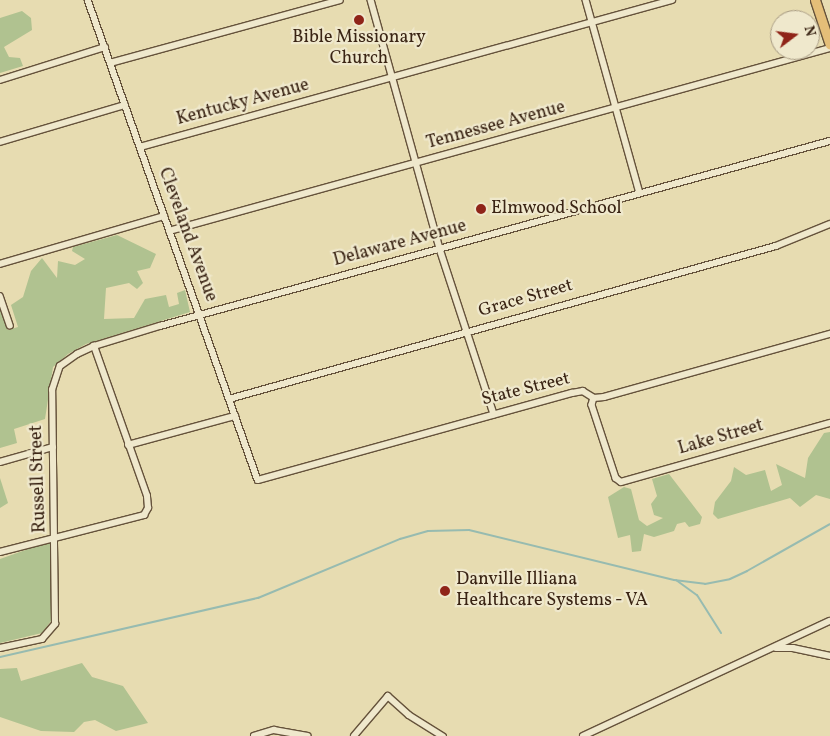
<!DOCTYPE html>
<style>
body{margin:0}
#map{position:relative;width:830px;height:736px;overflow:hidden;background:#e7dcb1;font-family:Vollkorn,serif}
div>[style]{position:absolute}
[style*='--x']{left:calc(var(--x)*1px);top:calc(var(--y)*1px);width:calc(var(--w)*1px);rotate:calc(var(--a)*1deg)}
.green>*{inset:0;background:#b0c290}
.stream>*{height:2px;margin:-1px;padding:0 1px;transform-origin:1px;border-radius:1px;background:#97bbb0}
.roads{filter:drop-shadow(1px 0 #65523b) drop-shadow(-1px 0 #65523b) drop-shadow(0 1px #65523b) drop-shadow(0 -1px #65523b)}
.street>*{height:5.5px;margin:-2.75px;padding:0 2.75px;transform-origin:2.75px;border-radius:2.75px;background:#efe8cc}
.primary>*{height:9px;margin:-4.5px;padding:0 4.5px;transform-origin:4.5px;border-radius:4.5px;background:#e4be78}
.dots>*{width:14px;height:14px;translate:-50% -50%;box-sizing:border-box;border:2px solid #efe8cc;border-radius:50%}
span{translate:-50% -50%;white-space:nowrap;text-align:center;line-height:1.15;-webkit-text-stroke:4.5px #efe8cc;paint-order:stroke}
.poi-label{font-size:18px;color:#3a2414}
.left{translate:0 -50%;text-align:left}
.street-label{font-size:18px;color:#3a2414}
.north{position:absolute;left:770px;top:10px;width:50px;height:50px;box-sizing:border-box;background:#efe8cc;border:1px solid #a79a82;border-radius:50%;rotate:75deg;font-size:14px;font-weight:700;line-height:20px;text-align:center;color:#3a2414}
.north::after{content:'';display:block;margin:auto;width:18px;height:22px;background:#8f2418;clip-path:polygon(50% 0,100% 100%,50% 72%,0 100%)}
</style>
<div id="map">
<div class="green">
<div style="clip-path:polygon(22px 11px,31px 18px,32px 30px,4px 47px,9px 57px,20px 58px,23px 66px,0 73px,0 18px)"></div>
<div style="clip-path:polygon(117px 235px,156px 254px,150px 268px,137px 271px,143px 283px,137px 289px,129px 283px,106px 288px,104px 319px,134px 318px,145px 299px,166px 295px,169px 307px,179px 304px,177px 293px,185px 290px,190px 312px,86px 344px,68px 354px,53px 367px,45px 419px,14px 429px,17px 443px,0 448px,0 308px,8px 330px,18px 327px,11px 305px,23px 297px,31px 271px,42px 258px,57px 278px,58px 261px,75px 265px,85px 259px,72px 251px,73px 247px)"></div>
<div style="clip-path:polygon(830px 432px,830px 499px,816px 495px,800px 507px,790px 498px,718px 519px,713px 514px,715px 502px,731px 481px,734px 467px,746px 475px,765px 470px,771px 491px,782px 485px,776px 464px,805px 478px,808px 458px,824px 433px)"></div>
<div style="clip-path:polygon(669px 474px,702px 517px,700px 524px,689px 527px,685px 522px,677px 524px,674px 531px,654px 537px,644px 534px,641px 551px,632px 552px,630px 535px,618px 538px,608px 497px,624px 487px,631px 489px,639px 520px,647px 526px,663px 518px,654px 515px,651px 504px,657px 496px,652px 479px)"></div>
<div style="clip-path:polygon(0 478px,8px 503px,0 508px)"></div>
<div style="clip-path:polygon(51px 541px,51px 621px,42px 633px,0 643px,0 559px)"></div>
<div style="clip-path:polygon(82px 663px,92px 677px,123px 686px,148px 723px,116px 731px,95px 720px,84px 722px,74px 732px,41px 731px,0 717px,0 669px,17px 668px,21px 681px)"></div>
</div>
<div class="stream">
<div style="--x:676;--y:580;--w:26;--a:36"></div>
<div style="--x:697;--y:595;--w:45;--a:57.7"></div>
<div style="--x:0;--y:657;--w:265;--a:-12.9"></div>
<div style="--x:258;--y:598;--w:154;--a:-22.6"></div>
<div style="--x:400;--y:539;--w:29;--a:-16"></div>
<div style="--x:428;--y:531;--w:41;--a:-1.4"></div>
<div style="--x:469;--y:530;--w:211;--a:13.7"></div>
<div style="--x:674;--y:580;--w:31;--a:7"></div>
<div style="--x:705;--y:584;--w:25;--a:-11"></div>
<div style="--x:730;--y:579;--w:19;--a:-25"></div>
<div style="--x:747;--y:571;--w:95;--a:-29.5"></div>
</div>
<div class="roads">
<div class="street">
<div style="--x:88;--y:0;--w:509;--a:70.5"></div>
<div style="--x:258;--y:480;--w:326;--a:-15.5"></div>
<div style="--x:572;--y:393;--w:11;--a:-10"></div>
<div style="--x:583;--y:391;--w:13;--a:32"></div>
<div style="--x:594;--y:398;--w:10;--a:-6"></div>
<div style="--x:604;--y:397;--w:235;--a:-15.6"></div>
<div style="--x:371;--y:0;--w:258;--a:74.5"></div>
<div style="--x:440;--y:249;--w:174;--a:71.9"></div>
<div style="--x:586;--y:0;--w:200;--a:74.4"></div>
<div style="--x:110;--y:63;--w:238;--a:-15.3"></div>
<div style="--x:0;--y:80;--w:110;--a:-17.4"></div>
<div style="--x:0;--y:142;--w:130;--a:-16.5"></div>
<div style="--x:140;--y:147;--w:552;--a:-15.45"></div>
<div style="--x:169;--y:231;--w:686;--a:-15.47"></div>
<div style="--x:0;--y:264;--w:171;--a:-16.3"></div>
<div style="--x:0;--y:296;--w:31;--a:71"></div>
<div style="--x:594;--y:398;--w:7;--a:106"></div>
<div style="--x:592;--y:405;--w:77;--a:71.8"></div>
<div style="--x:616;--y:478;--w:6;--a:39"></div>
<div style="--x:621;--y:482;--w:217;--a:-15.8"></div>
<div style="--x:229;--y:399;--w:568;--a:-15.63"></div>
<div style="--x:776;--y:246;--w:58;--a:-22.2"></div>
<div style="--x:128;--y:445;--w:111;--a:-15.2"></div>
<div style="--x:0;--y:462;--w:55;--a:-15.8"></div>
<div style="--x:0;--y:552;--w:149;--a:-14.4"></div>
<div style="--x:144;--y:515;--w:8;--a:-60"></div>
<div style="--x:148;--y:508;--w:12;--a:-95"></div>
<div style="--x:147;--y:496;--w:159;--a:-109.5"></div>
<div style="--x:0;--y:648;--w:43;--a:-12.1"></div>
<div style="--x:42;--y:639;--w:20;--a:-49"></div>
<div style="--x:55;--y:624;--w:234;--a:-90.7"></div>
<div style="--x:52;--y:390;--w:25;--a:-72"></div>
<div style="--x:60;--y:366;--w:21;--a:-35"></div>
<div style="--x:77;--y:354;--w:19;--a:-25"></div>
<div style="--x:94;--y:346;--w:69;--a:-16.9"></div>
<div style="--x:160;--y:326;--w:695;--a:-15.44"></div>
<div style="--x:776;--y:648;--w:17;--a:0"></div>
<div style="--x:793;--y:648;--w:38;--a:12"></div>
<div style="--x:254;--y:736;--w:21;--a:-17"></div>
<div style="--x:274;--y:730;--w:34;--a:10"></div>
<div style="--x:354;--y:736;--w:52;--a:-49.6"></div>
<div style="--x:388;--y:696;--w:28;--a:42"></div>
<div style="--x:409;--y:715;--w:40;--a:32"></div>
<div style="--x:583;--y:736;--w:272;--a:-25"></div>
</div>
<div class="primary">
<div style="--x:815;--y:0;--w:47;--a:71.6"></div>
</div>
</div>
<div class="dots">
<div style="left:359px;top:20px;background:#8f2418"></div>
<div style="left:481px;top:209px;background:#8f2418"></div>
<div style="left:445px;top:591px;background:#8f2418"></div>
</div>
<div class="poi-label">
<span style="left:359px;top:49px">Bible Missionary<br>Church</span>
<span class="left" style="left:491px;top:209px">Elmwood School</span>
<span class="left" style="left:456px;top:591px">Danville Illiana<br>Healthcare Systems - VA</span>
</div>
<div class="street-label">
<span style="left:243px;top:103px;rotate:-15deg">Kentucky Avenue</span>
<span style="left:496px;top:126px;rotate:-15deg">Tennessee Avenue</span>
<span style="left:187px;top:235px;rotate:70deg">Cleveland Avenue</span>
<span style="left:400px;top:244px;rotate:-15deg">Delaware Avenue</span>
<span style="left:526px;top:299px;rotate:-16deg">Grace Street</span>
<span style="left:526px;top:390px;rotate:-14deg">State Street</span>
<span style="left:721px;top:438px;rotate:-16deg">Lake Street</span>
<span style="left:39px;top:479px;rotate:-92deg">Russell Street</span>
</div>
<div class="north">N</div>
</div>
